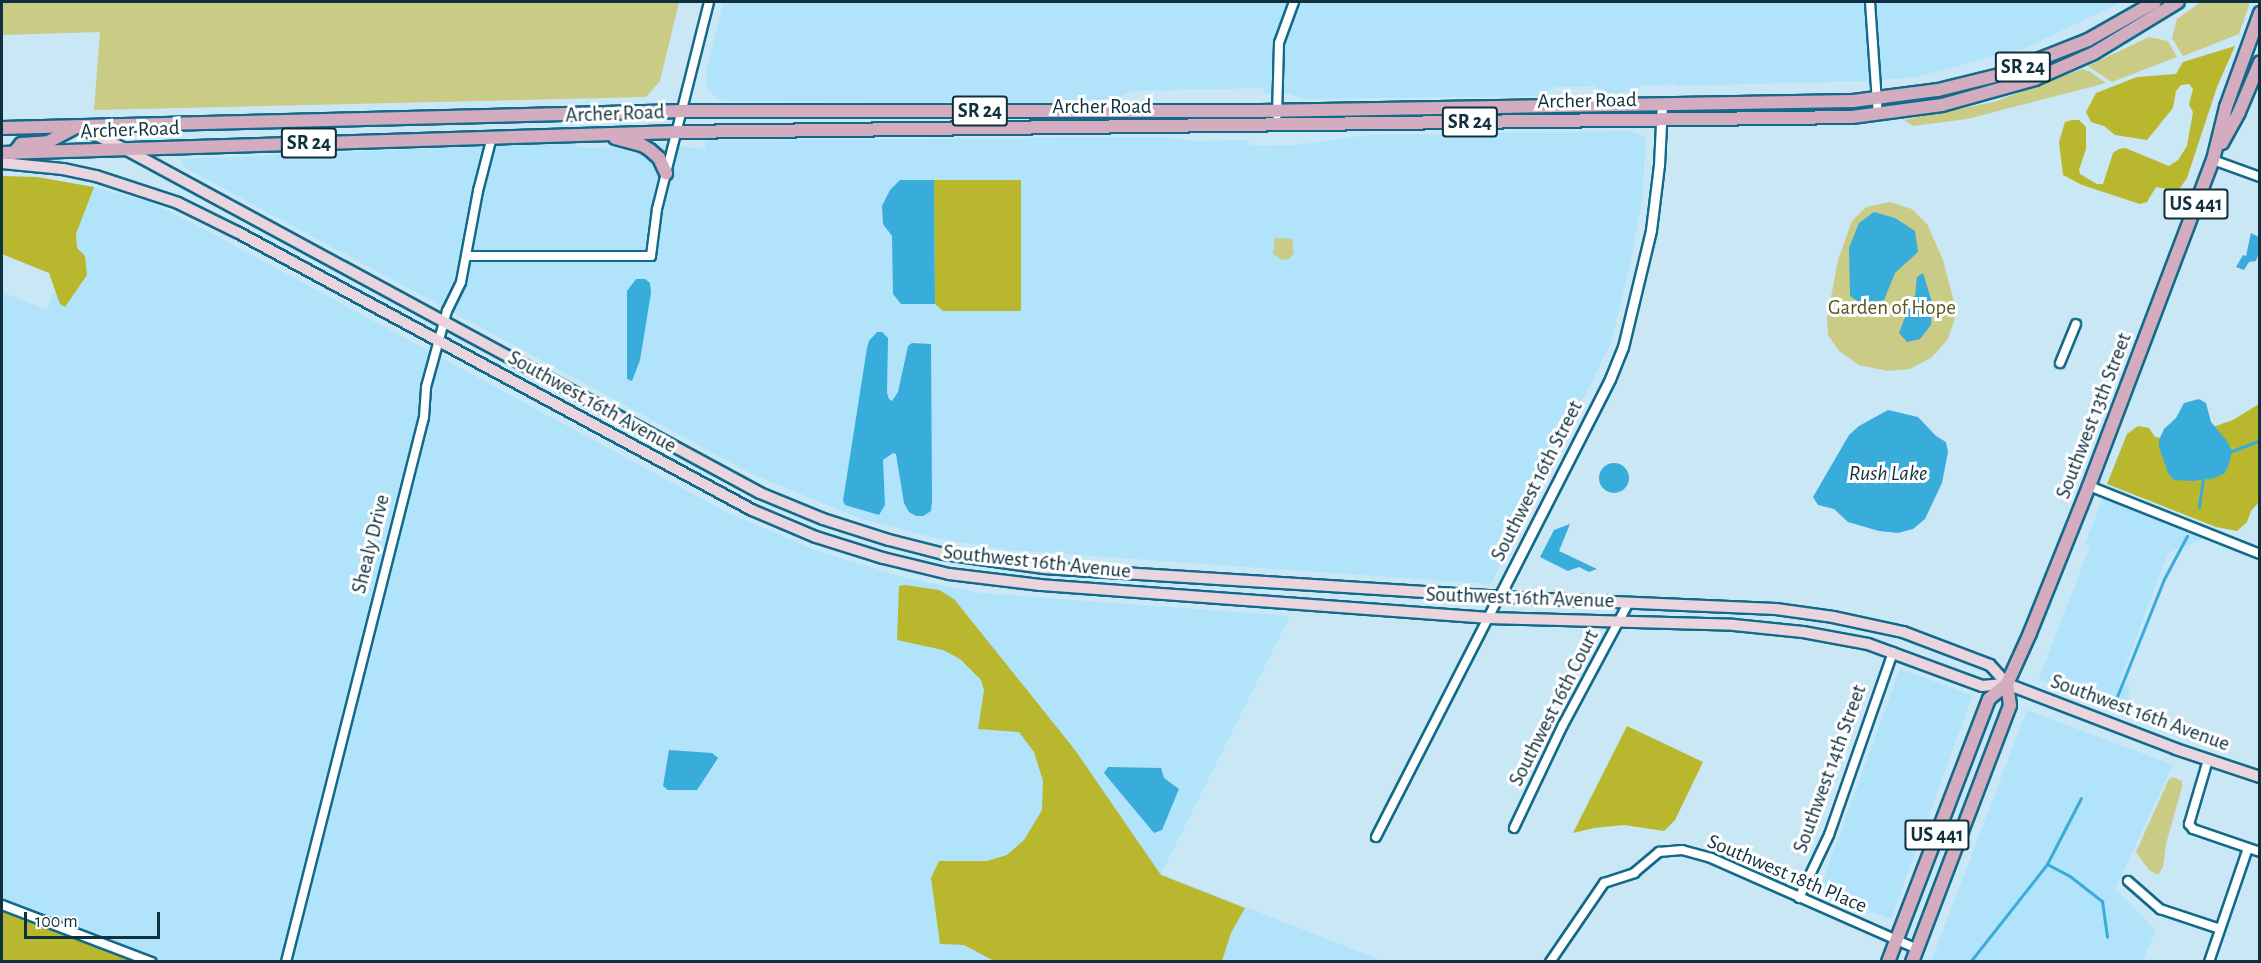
<!DOCTYPE html>
<style>
body{margin:0}
#map{position:relative;width:2261px;height:963px;overflow:hidden;background:#cae7f6;font-family:"Alegreya Sans",sans-serif}
div>[style]{position:absolute}
[style*='--x']{left:calc(var(--x)*1px);top:calc(var(--y)*1px);width:calc(var(--w)*1px);rotate:calc(var(--a)*1deg)}
.built>*{inset:0;background:#b1e3fb;transform-origin:0 0}
.green>*{inset:0;background:#cacb84}
.forest>*{inset:0;background:#b8b72e}
.water>*{inset:0;background:#38acda}
.round{border-radius:50%}
.stream>*{height:3px;margin:-1.5px;padding:0 1.5px;transform-origin:1.5px;border-radius:1.5px;background:#38acda}
.roads{filter:drop-shadow(2px 0 #126a8a) drop-shadow(-2px 0 #126a8a) drop-shadow(0 2px #126a8a) drop-shadow(0 -2px #126a8a)}
.minor>*{height:8px;margin:-4px;padding:0 4px;transform-origin:4px;border-radius:4px;background:#fff}
.tertiary>*{height:9px;margin:-4.5px;padding:0 4.5px;transform-origin:4.5px;border-radius:4.5px;background:#fff}
.secondary>*{height:10px;margin:-5px;padding:0 5px;transform-origin:5px;border-radius:5px;background:#ead5df}
.primary>*{height:12px;margin:-6px;padding:0 6px;transform-origin:6px;border-radius:6px;background:#d4acbf}
span{translate:-50% -50%;white-space:nowrap;text-align:center;line-height:1.15;-webkit-text-stroke:6px #fff;paint-order:stroke}
.shield-label span{padding:2px 4px;background:#fff;border:2px solid;border-radius:4px;-webkit-text-stroke-width:0}
.shield-label{font-size:20px;color:#0f303e;font-weight:700}
.street-label{font-size:21px;color:#0f303e}
.park-label{font-size:21px;color:#585825}
.water-label{font-size:22px;color:#18303b;font-style:italic}
.frame{position:absolute;inset:0;border:3px solid #0f303e;pointer-events:none}
.scale{position:absolute;left:24px;top:912px;width:136px;height:27px;box-sizing:border-box;border:3px solid #0f303e;border-top:0;padding-left:8px;font-size:18px;line-height:21px;white-space:nowrap;color:#0f303e;-webkit-text-stroke:4px #fff;paint-order:stroke}
</style>
<div id="map">
<div class="built">
<div style="clip-path:polygon(723px 2px,2122px 2px,2025px 48px,1916px 77px,1868px 81px,1676px 86px,1675px 84px,1641px 86px,1637px 92px,1609px 93px,1593px 86px,1555px 87px,1537px 96px,1303px 99px,1290px 94px,1266px 94px,1262px 88px,1131px 91px,1116px 99px,1067px 102px,868px 102px,724px 101px,713px 95px,707px 88px,706px 72px)"></div>
<div style="clip-path:polygon(1630px 131px,1646px 137px,1642px 199px,1631px 260px,1611px 343px,1492px 582px,1488px 584px,1009px 550px,935px 538px,862px 519px,754px 475px,182px 166px,182px 159px,567px 143px,588px 148px,618px 147px,648px 155px,655px 148px,663px 145px,705px 149px,705px 141px,709px 140px,1167px 137px,1192px 141px,1246px 140px,1251px 145px,1259px 146px,1296px 145px,1368px 135px)"></div>
<div style="clip-path:polygon(94px 187px,149px 202px,189px 221px,726px 512px,815px 550px,906px 578px,980px 593px,1290px 616px,1161px 874px,1383px 961px,2px 961px,2px 292px,47px 310px)"></div>
<div style="clip-path:polygon(2103px 498px,2203px 539px,2168px 553px,2119px 683px,2128px 687px,2131px 714px,2039px 679px,2090px 546px,2085px 544px)"></div>
<div style="left:1900px;top:669px;width:77px;height:238px;rotate:20deg"></div>
<div style="clip-path:polygon(2027px 710px,2173px 765px,2115px 889px,2156px 931px,2142px 961px,1931px 962px)"></div>
</div>
<div class="green">
<div style="clip-path:polygon(2px 2px,679px 2px,660px 81px,646px 97px,94px 110px,100px 32px,2px 35px)"></div>
<div style="clip-path:polygon(2201px 2px,2249px 2px,2249px 5px,2239px 34px,2183px 56px,2172px 38px,2177px 19px)"></div>
<div style="clip-path:polygon(2149px 37px,2168px 41px,2177px 57px,2112px 82px,2088px 66px)"></div>
<div style="clip-path:polygon(2082px 69px,2089px 71px,2106px 83px,1967px 119px,1913px 126px,1904px 120px,1994px 102px)"></div>
<div style="clip-path:polygon(1890px 202px,1912px 209px,1927px 224px,1943px 260px,1955px 306px,1954px 321px,1948px 339px,1931px 358px,1910px 369px,1887px 371px,1859px 365px,1839px 351px,1828px 335px,1827px 319px,1838px 260px,1852px 221px,1866px 207px)"></div>
<div style="clip-path:polygon(1275px 238px,1292px 239px,1294px 253px,1289px 259px,1282px 260px,1273px 254px)"></div>
<div style="clip-path:polygon(2173px 777px,2182px 781px,2182px 787px,2166px 844px,2163px 867px,2158px 875px,2149px 870px,2136px 852px,2169px 779px)"></div>
</div>
<div class="forest">
<div style="clip-path:polygon(2235px 46px,2217px 87px,2187px 178px,2178px 191px,2156px 187px,2147px 202px,2140px 204px,2082px 185px,2063px 175px,2059px 142px,2065px 122px,2072px 120px,2079px 120px,2086px 127px,2086px 149px,2079px 170px,2080px 174px,2097px 184px,2103px 184px,2113px 153px,2119px 149px,2125px 148px,2169px 166px,2178px 160px,2187px 146px,2193px 112px,2189px 105px,2193px 89px,2189px 84px,2181px 85px,2176px 91px,2173px 108px,2147px 140px,2115px 135px,2104px 126px,2091px 122px,2086px 112px,2096px 93px,2137px 77px,2176px 74px,2183px 62px)"></div>
<div style="clip-path:polygon(2px 176px,37px 177px,94px 187px,76px 234px,77px 248px,85px 256px,87px 275px,65px 307px,60px 304px,49px 273px,2px 254px)"></div>
<div style="clip-path:polygon(934px 180px,1021px 180px,1021px 311px,943px 311px,935px 304px)"></div>
<div style="clip-path:polygon(2259px 404px,2259px 502px,2251px 511px,2247px 522px,2237px 531px,2216px 527px,2107px 484px,2127px 434px,2138px 426px,2149px 428px,2155px 437px,2175px 440px,2233px 420px)"></div>
<div style="clip-path:polygon(905px 585px,939px 590px,954px 599px,1075px 750px,1161px 875px,1245px 908px,1231px 933px,1222px 961px,994px 961px,964px 945px,940px 944px,931px 878px,939px 861px,987px 861px,1007px 855px,1024px 840px,1042px 810px,1043px 781px,1034px 752px,1019px 732px,978px 729px,984px 690px,981px 680px,960px 659px,943px 650px,897px 640px,899px 586px)"></div>
<div style="clip-path:polygon(1627px 726px,1703px 762px,1675px 820px,1664px 831px,1624px 825px,1594px 828px,1573px 833px)"></div>
<div style="clip-path:polygon(2px 910px,136px 961px,2px 961px)"></div>
</div>
<div class="water">
<div style="clip-path:polygon(900px 180px,934px 180px,935px 304px,901px 304px,893px 294px,892px 236px,883px 224px,882px 206px,890px 190px)"></div>
<div style="clip-path:polygon(1874px 212px,1895px 218px,1915px 231px,1918px 252px,1895px 273px,1884px 300px,1872px 307px,1864px 306px,1850px 296px,1849px 248px,1859px 223px)"></div>
<div style="clip-path:polygon(2251px 233px,2259px 237px,2259px 253px,2256px 261px,2249px 262px,2244px 270px,2236px 267px,2243px 255px,2246px 256px)"></div>
<div style="clip-path:polygon(1923px 273px,1932px 302px,1931px 325px,1920px 339px,1907px 342px,1899px 333px,1907px 312px,1902px 302px,1915px 296px,1917px 277px)"></div>
<div style="clip-path:polygon(636px 279px,645px 279px,650px 283px,651px 293px,640px 360px,632px 381px,627px 379px,627px 291px)"></div>
<div style="clip-path:polygon(877px 332px,882px 332px,888px 338px,887px 393px,889px 399px,892px 401px,898px 392px,908px 346px,912px 343px,931px 344px,932px 501px,931px 511px,923px 516px,916px 516px,909px 512px,904px 503px,896px 454px,893px 453px,883px 460px,885px 505px,879px 515px,845px 505px,843px 501px,867px 348px,869px 341px)"></div>
<div style="clip-path:polygon(2199px 399px,2206px 403px,2211px 422px,2227px 441px,2232px 451px,2229px 464px,2225px 473px,2215px 478px,2193px 481px,2174px 480px,2168px 473px,2159px 447px,2159px 440px,2164px 429px,2176px 418px,2184px 403px)"></div>
<div style="clip-path:polygon(1888px 410px,1918px 417px,1936px 436px,1946px 442px,1948px 452px,1942px 483px,1925px 519px,1913px 529px,1898px 533px,1879px 531px,1848px 522px,1834px 509px,1818px 505px,1813px 497px,1849px 435px,1859px 426px)"></div>
<div class="round" style="left:1599px;top:463px;width:30px;height:30px"></div>
<div style="clip-path:polygon(1570px 524px,1559px 551px,1597px 569px,1589px 572px,1579px 567px,1568px 571px,1540px 557px,1554px 530px)"></div>
<div style="clip-path:polygon(669px 750px,712px 753px,718px 758px,697px 790px,668px 790px,663px 786px)"></div>
<div style="clip-path:polygon(1108px 767px,1161px 768px,1164px 778px,1179px 789px,1162px 830px,1154px 833px,1104px 773px)"></div>
</div>
<div class="stream">
<div style="--x:2232;--y:451;--w:30;--a:-21"></div>
<div style="--x:2199;--y:507;--w:28;--a:-82"></div>
<div style="--x:2116;--y:699;--w:129;--a:-68.2"></div>
<div style="--x:2164;--y:579;--w:49;--a:-61.9"></div>
<div style="--x:2047;--y:864;--w:27;--a:28"></div>
<div style="--x:2071;--y:877;--w:39;--a:38"></div>
<div style="--x:2102;--y:901;--w:36;--a:82"></div>
<div style="--x:1970;--y:962;--w:125;--a:-51.8"></div>
<div style="--x:2047;--y:864;--w:74;--a:-62.7"></div>
</div>
<div class="roads">
<div class="minor">
<div style="--x:1870;--y:2;--w:113;--a:86"></div>
<div style="--x:1277;--y:115;--w:72;--a:-88.4"></div>
<div style="--x:1279;--y:43;--w:44;--a:-69.9"></div>
<div style="--x:2213;--y:160;--w:50;--a:19.9"></div>
<div style="--x:466;--y:256;--w:185;--a:0"></div>
<div style="--x:651;--y:256;--w:47;--a:-82.7"></div>
<div style="--x:657;--y:209;--w:213;--a:-75.9"></div>
<div style="--x:2060;--y:363;--w:42;--a:-67.7"></div>
<div style="--x:2089;--y:486;--w:184;--a:21.7"></div>
<div style="--x:2208;--y:760;--w:67;--a:106.5"></div>
<div style="--x:2189;--y:824;--w:6;--a:51"></div>
<div style="--x:2193;--y:829;--w:71;--a:18.9"></div>
<div style="--x:1514;--y:828;--w:114;--a:-64.6"></div>
<div style="--x:1563;--y:725;--w:137;--a:-61.8"></div>
<div style="--x:1376;--y:837;--w:270;--a:-62.9"></div>
<div style="--x:2128;--y:881;--w:43;--a:41.2"></div>
<div style="--x:2160;--y:909;--w:63;--a:18.4"></div>
<div style="--x:1799;--y:898;--w:70;--a:-64.5"></div>
<div style="--x:1829;--y:835;--w:194;--a:-70.7"></div>
<div style="--x:2;--y:905;--w:160;--a:20.9"></div>
<div style="--x:286;--y:962;--w:562;--a:-75.79"></div>
<div style="--x:424;--y:417;--w:30;--a:-86"></div>
<div style="--x:426;--y:387;--w:79;--a:-74.6"></div>
<div style="--x:447;--y:311;--w:32;--a:-64"></div>
<div style="--x:461;--y:282;--w:93;--a:-79.4"></div>
<div style="--x:478;--y:191;--w:56;--a:-75.5"></div>
<div style="--x:1550;--y:962;--w:96;--a:-55.6"></div>
<div style="--x:1604;--y:883;--w:32;--a:-18"></div>
<div style="--x:1634;--y:873;--w:33;--a:-40"></div>
<div style="--x:1659;--y:852;--w:23;--a:-5"></div>
<div style="--x:1682;--y:850;--w:30;--a:15"></div>
<div style="--x:1711;--y:858;--w:225;--a:23.8"></div>
<div style="--x:2209;--y:962;--w:120;--a:-71.1"></div>
</div>
<div class="tertiary">
<div style="--x:1499;--y:597;--w:245;--a:-63"></div>
<div style="--x:1610;--y:379;--w:35;--a:-68"></div>
<div style="--x:1623;--y:347;--w:120;--a:-76.5"></div>
<div style="--x:1651;--y:230;--w:65;--a:-83"></div>
<div style="--x:1659;--y:165;--w:61;--a:-87.2"></div>
</div>
<div class="secondary">
<div style="--x:77;--y:126;--w:55;--a:25.6"></div>
<div style="--x:127;--y:150;--w:720;--a:28.45"></div>
<div style="--x:760;--y:493;--w:68;--a:22.4"></div>
<div style="--x:823;--y:519;--w:69;--a:17.7"></div>
<div style="--x:889;--y:540;--w:57;--a:14.3"></div>
<div style="--x:944;--y:554;--w:101;--a:8"></div>
<div style="--x:1044;--y:568;--w:456;--a:3.6"></div>
<div style="--x:1499;--y:597;--w:277;--a:2.5"></div>
<div style="--x:1776;--y:609;--w:58;--a:8"></div>
<div style="--x:1833;--y:617;--w:72;--a:12.1"></div>
<div style="--x:1903;--y:632;--w:93;--a:20.8"></div>
<div style="--x:1990;--y:665;--w:25;--a:48"></div>
<div style="--x:2;--y:163;--w:61;--a:5.6"></div>
<div style="--x:63;--y:169;--w:34;--a:12"></div>
<div style="--x:96;--y:176;--w:86;--a:18.2"></div>
<div style="--x:178;--y:203;--w:66;--a:26.2"></div>
<div style="--x:237;--y:232;--w:585;--a:28.36"></div>
<div style="--x:752;--y:510;--w:69;--a:22.9"></div>
<div style="--x:816;--y:537;--w:70;--a:17.4"></div>
<div style="--x:883;--y:558;--w:68;--a:13.6"></div>
<div style="--x:949;--y:574;--w:92;--a:6.9"></div>
<div style="--x:1040;--y:585;--w:449;--a:4.2"></div>
<div style="--x:1488;--y:618;--w:246;--a:1.6"></div>
<div style="--x:1734;--y:625;--w:69;--a:5.8"></div>
<div style="--x:1803;--y:632;--w:66;--a:10.5"></div>
<div style="--x:1868;--y:644;--w:121;--a:20.2"></div>
<div style="--x:1982;--y:686;--w:25;--a:-5"></div>
<div style="--x:2007;--y:684;--w:181;--a:21"></div>
<div style="--x:2176;--y:749;--w:89;--a:18.4"></div>
</div>
<div class="primary">
<div style="--x:2;--y:128;--w:681;--a:-1.43"></div>
<div style="--x:683;--y:111;--w:577;--a:0"></div>
<div style="--x:1260;--y:111;--w:593;--a:-0.97"></div>
<div style="--x:1853;--y:101;--w:86;--a:-7.4"></div>
<div style="--x:1938;--y:90;--w:63;--a:-13.8"></div>
<div style="--x:1999;--y:75;--w:96;--a:-21.5"></div>
<div style="--x:2088;--y:40;--w:77;--a:-29.6"></div>
<div style="--x:615;--y:138;--w:28;--a:15"></div>
<div style="--x:642;--y:145;--w:9;--a:32"></div>
<div style="--x:650;--y:150;--w:12;--a:42"></div>
<div style="--x:659;--y:158;--w:17;--a:65"></div>
<div style="--x:2222;--y:143;--w:35;--a:-61"></div>
<div style="--x:2239;--y:112;--w:54;--a:-67.2"></div>
<div style="--x:2;--y:153;--w:676;--a:-1.78"></div>
<div style="--x:678;--y:132;--w:1174;--a:-0.73"></div>
<div style="--x:1852;--y:117;--w:91;--a:-7.6"></div>
<div style="--x:1942;--y:105;--w:97;--a:-15.6"></div>
<div style="--x:2035;--y:79;--w:64;--a:-23.8"></div>
<div style="--x:2094;--y:53;--w:98;--a:-31.3"></div>
<div style="--x:14;--y:153;--w:11;--a:-52"></div>
<div style="--x:21;--y:144;--w:27;--a:-4"></div>
<div style="--x:48;--y:142;--w:32;--a:-28"></div>
<div style="--x:1888;--y:962;--w:282;--a:-69"></div>
<div style="--x:1989;--y:699;--w:23;--a:-40"></div>
<div style="--x:2007;--y:684;--w:56;--a:-65.7"></div>
<div style="--x:2030;--y:633;--w:158;--a:-68.1"></div>
<div style="--x:2089;--y:486;--w:349;--a:-69.2"></div>
<div style="--x:2213;--y:160;--w:55;--a:-76.2"></div>
<div style="--x:2226;--y:107;--w:100;--a:-70.1"></div>
<div style="--x:1912;--y:962;--w:275;--a:-69.1"></div>
<div style="--x:2010;--y:705;--w:21;--a:-98"></div>
</div>
</div>
<div class="shield-label">
<span style="left:2023px;top:67px">SR 24</span>
<span style="left:980px;top:111px">SR 24</span>
<span style="left:1470px;top:122px">SR 24</span>
<span style="left:309px;top:143px">SR 24</span>
<span style="left:2196px;top:204px">US 441</span>
<span style="left:1937px;top:835px">US 441</span>
</div>
<div class="street-label">
<span style="left:1587px;top:101px;rotate:-1deg">Archer Road</span>
<span style="left:1102px;top:107px">Archer Road</span>
<span style="left:615px;top:114px;rotate:-2deg">Archer Road</span>
<span style="left:130px;top:130px;rotate:-2deg">Archer Road</span>
<span style="left:592px;top:402px;rotate:29deg">Southwest 16th Avenue</span>
<span style="left:2094px;top:416px;rotate:-69deg">Southwest 13th Street</span>
<span style="left:1537px;top:481px;rotate:-63deg">Southwest 16th Street</span>
<span style="left:371px;top:544px;rotate:-76deg">Shealy Drive</span>
<span style="left:1037px;top:562px;rotate:6deg">Southwest 16th Avenue</span>
<span style="left:1520px;top:598px;rotate:2deg">Southwest 16th Avenue</span>
<span style="left:1554px;top:708px;rotate:-63deg">Southwest 16th Court</span>
<span style="left:2140px;top:713px;rotate:20deg">Southwest 16th Avenue</span>
<span style="left:1830px;top:769px;rotate:-70deg">Southwest 14th Street</span>
<span style="left:1787px;top:874px;rotate:23deg">Southwest 18th Place</span>
</div>
<div class="park-label">
<span style="left:1892px;top:308px">Garden of Hope</span>
</div>
<div class="water-label">
<span style="left:1888px;top:474px">Rush Lake</span>
</div>
<div class="frame"></div>
<div class="scale">100 m</div>
</div>
